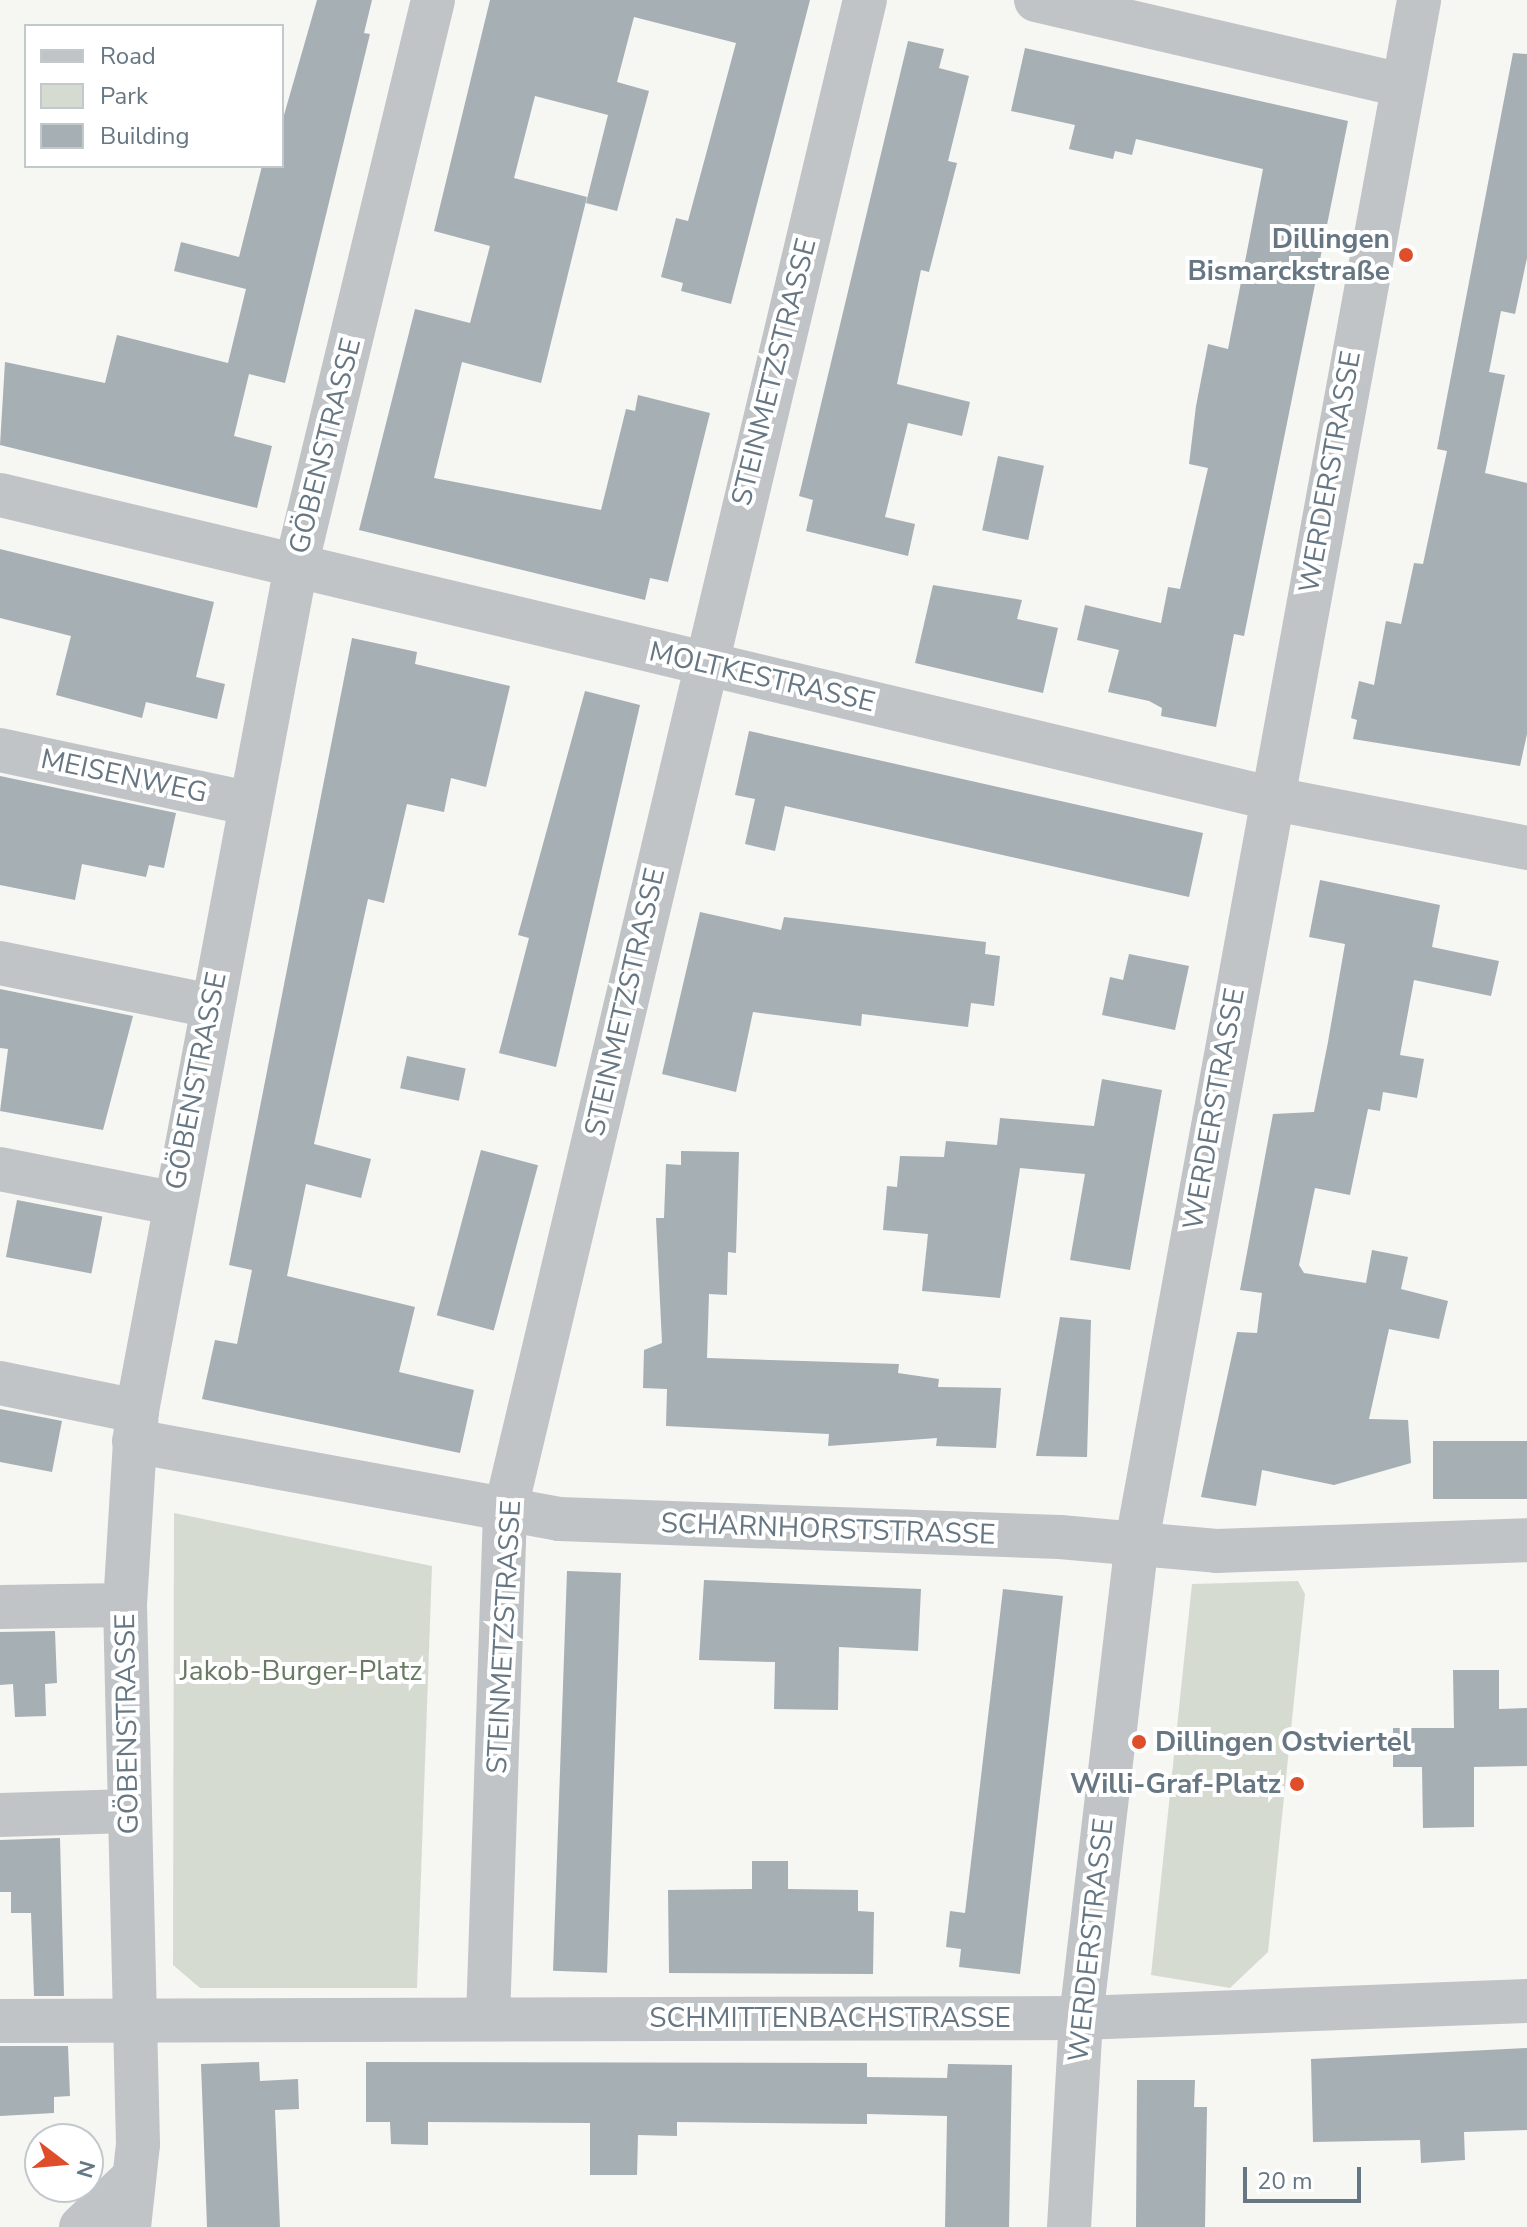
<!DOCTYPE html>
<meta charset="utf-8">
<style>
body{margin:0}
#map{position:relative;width:1527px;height:2227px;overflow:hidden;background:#f6f6f3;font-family:"Nunito Sans",sans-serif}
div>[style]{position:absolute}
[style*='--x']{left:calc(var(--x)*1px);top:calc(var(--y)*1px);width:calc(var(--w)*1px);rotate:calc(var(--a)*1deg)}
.green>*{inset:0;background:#d6dbd2}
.building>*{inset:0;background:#a6afb4;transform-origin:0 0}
.minor>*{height:44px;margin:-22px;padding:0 22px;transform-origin:22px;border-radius:22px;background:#c0c4c7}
.dots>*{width:22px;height:22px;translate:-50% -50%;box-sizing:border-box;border:4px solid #fff;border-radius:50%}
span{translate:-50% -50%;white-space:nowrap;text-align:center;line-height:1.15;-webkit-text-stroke:8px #fff;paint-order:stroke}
.poi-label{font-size:28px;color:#667783;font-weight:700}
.right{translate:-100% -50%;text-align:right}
.left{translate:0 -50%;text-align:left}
.street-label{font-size:28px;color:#667783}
.park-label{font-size:28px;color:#6a7b65}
.legend{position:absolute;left:24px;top:24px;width:260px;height:144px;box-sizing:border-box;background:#fff;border:2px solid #c2c9cd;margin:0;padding:10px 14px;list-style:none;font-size:24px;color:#667783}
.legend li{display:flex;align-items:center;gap:16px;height:40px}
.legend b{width:40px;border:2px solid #c2c9cd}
.north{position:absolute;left:24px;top:2123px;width:80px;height:80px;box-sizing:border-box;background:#fff;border:2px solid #c2c9cd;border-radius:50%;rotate:106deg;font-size:22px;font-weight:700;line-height:32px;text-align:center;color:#667783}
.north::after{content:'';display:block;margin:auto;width:28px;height:36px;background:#de4e2b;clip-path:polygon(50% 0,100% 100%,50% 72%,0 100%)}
.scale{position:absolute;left:1243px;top:2167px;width:118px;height:36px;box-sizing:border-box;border:4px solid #667783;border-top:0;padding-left:10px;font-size:24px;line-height:28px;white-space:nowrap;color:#667783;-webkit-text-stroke:6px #fff;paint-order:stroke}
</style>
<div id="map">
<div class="green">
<div style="clip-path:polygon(174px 1513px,432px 1566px,417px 1988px,200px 1988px,173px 1965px)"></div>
<div style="clip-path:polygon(1298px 1581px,1305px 1594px,1268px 1952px,1230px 1988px,1151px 1975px,1192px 1584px)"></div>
</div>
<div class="building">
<div style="clip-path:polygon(317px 0,372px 0,364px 33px,370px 34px,285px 383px,249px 374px,234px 436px,272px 446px,257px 508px,0 445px,5px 362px,105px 383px,117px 335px,228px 363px,246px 289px,174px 271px,181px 242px,239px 257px,262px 166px,282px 166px,282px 122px)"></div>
<div style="clip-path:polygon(490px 0,810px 0,731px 304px,681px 291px,683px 283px,661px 277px,676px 218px,688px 221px,736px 43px,634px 17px,617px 82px,649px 91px,617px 211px,586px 203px,608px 115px,535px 96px,514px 178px,587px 197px,541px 383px,462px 362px,434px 478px,601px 510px,626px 409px,635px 411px,638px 395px,710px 413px,668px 582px,650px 578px,645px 600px,359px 530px,415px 309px,470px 323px,490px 246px,434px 231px)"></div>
<div style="clip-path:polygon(908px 41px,944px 49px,939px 68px,969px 76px,948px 161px,957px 163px,929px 272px,921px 270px,897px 384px,970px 402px,962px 436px,908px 423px,885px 517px,915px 524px,908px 556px,806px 531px,813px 500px,799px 496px)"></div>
<div style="clip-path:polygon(1025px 48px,1348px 121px,1244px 636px,1234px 634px,1216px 727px,1161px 716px,1162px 708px,1149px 701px,1108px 692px,1119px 650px,1077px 640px,1085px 605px,1161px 623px,1168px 587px,1180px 589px,1208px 468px,1189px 464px,1196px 406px,1208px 344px,1228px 349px,1263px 169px,1136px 139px,1132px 155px,1115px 151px,1113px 159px,1069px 149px,1075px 125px,1011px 111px)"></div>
<div style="clip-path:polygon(1513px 53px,1527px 54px,1527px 258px,1515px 314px,1501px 311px,1489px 372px,1505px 375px,1485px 473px,1527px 483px,1527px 734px,1520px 766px,1353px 739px,1357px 720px,1351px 718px,1359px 681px,1374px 685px,1386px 621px,1401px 624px,1414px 563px,1423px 564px,1447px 451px,1437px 449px)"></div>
<div style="left:998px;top:456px;width:47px;height:76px;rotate:12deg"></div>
<div style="clip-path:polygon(0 549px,214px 602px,196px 677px,225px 684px,217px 719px,146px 702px,142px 718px,56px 695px,71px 636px,0 618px)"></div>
<div style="clip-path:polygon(933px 585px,1022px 600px,1017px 619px,1058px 628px,1043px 693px,915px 663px)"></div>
<div style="clip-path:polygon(352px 638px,417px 652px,415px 664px,510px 686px,486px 787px,451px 778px,444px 812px,407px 804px,384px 903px,368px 899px,314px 1144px,371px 1159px,361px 1198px,306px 1184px,287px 1276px,415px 1307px,399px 1372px,474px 1390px,460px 1453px,202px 1399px,215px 1340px,237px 1344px,252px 1270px,229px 1265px)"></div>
<div style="clip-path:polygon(585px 691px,640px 705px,556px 1067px,499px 1053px,529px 938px,518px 935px)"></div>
<div style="clip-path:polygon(749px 731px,1203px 833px,1189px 897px,785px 806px,775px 851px,745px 844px,755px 799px,735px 795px)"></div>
<div style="clip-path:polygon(0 776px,176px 813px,164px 868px,149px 865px,146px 877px,82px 864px,75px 900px,0 885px)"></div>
<div style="clip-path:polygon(1320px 880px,1440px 905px,1432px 947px,1499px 961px,1491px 996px,1414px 980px,1400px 1055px,1424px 1059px,1417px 1098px,1383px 1092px,1380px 1111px,1368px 1109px,1350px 1195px,1315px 1188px,1299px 1265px,1304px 1273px,1366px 1283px,1372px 1250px,1408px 1257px,1401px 1289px,1448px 1301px,1439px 1339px,1389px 1329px,1369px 1419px,1408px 1420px,1411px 1463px,1334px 1485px,1262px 1470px,1256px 1506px,1201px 1497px,1237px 1332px,1257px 1333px,1262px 1293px,1240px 1290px,1273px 1114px,1314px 1112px,1328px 1042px,1345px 944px,1309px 937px)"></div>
<div style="clip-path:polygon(700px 912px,781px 930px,784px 917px,986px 942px,985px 954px,1000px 956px,994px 1006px,971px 1003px,968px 1027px,862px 1014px,861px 1026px,753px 1012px,736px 1092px,662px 1074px)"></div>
<div style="clip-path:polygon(1129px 954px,1189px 966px,1175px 1030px,1102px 1015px,1110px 977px,1123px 980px)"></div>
<div style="clip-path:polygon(0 989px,133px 1016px,103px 1130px,0 1111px,8px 1049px,0 1048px)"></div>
<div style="left:407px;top:1056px;width:60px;height:33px;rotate:12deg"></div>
<div style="clip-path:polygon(1102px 1079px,1162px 1090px,1130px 1270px,1070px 1260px,1085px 1174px,1020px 1168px,1000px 1298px,922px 1291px,928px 1234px,883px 1230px,887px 1186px,897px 1187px,900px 1156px,944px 1157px,946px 1141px,997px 1145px,1000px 1118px,1094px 1126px)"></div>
<div style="left:481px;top:1150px;width:59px;height:171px;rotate:15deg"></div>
<div style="clip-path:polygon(681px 1151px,739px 1152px,736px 1253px,728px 1252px,727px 1295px,709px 1294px,707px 1358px,899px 1364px,898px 1373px,939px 1379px,938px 1387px,1001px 1388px,996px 1448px,936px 1446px,937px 1438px,828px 1446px,829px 1434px,666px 1426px,667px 1389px,643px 1388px,644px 1350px,662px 1343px,656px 1218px,664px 1218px,666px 1164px,681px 1165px)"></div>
<div style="left:17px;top:1200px;width:87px;height:58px;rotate:11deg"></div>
<div style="clip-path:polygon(1060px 1317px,1091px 1320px,1087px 1457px,1036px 1456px)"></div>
<div style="clip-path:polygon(0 1409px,62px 1421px,52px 1472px,0 1462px)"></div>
<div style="left:1527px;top:1441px;width:58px;height:94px;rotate:90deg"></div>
<div style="left:567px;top:1571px;width:54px;height:400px;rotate:2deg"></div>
<div style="clip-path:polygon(704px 1580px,921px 1589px,918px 1651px,839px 1647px,838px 1710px,774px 1709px,775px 1662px,699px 1660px)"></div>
<div style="clip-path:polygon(1003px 1589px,1063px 1596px,1020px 1974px,959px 1967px,961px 1949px,946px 1947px,950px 1911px,965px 1913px)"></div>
<div style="clip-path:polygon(55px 1631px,57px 1683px,45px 1684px,46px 1716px,15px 1717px,13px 1684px,0 1685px,0 1632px)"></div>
<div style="clip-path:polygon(1453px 1670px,1499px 1670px,1499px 1709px,1527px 1708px,1527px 1766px,1474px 1767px,1474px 1827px,1423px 1828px,1422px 1767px,1393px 1767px,1393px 1728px,1454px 1728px)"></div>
<div style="clip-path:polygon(60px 1838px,64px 1996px,34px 1996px,31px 1913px,11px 1913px,11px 1892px,0 1892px,0 1840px)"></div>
<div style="clip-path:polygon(752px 1861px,788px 1861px,788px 1889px,858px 1890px,858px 1911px,874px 1912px,873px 1974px,669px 1973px,668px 1890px,752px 1889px)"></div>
<div style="clip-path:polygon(0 2046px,68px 2046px,70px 2096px,54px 2097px,54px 2113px,0 2116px)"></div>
<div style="clip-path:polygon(1527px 2048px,1527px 2130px,1464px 2132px,1465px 2160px,1421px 2163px,1420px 2140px,1313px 2142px,1311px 2059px)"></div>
<div style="clip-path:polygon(259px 2062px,260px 2081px,298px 2079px,299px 2109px,275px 2110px,280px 2227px,207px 2227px,201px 2064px)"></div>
<div style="clip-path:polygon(366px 2062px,867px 2063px,867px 2077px,947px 2078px,948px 2064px,1012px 2065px,1009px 2227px,945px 2227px,947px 2116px,867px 2114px,867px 2124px,677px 2122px,677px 2136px,638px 2135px,637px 2175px,590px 2175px,590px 2123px,428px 2122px,428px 2145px,391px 2144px,390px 2122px,366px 2122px)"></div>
<div style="clip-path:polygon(1137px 2080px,1195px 2080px,1194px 2107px,1207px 2107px,1205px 2227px,1136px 2227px)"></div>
</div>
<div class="minor">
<div style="--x:1036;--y:0;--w:376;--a:13.1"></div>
<div style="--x:0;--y:495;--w:1306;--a:13.42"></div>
<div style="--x:1270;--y:798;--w:262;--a:11"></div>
<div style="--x:0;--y:750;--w:254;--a:12.1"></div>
<div style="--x:0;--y:963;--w:215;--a:11.5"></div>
<div style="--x:0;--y:1169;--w:175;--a:11.2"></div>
<div style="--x:0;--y:1383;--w:140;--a:11.6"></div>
<div style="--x:134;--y:1441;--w:432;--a:10.4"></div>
<div style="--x:559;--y:1519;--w:501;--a:2.06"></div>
<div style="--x:1060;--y:1537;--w:157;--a:5.1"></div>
<div style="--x:1216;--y:1551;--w:311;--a:-2"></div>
<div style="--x:0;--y:1607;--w:125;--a:-0.9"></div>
<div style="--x:0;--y:1815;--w:129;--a:-1.8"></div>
<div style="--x:488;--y:2019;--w:507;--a:-88.08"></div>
<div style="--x:505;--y:1512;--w:1554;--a:-76.61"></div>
<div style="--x:0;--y:2021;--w:1081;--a:-0.16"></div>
<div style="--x:1081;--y:2018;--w:446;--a:-2.2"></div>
<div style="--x:81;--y:2227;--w:66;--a:-43.2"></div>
<div style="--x:129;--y:2227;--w:83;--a:-83.8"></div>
<div style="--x:138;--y:2144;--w:539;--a:-91.38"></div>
<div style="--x:125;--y:1605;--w:194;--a:-86.5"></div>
<div style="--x:137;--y:1411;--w:860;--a:-79.34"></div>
<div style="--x:296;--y:566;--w:582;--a:-76.39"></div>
<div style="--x:1069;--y:2227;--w:209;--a:-86.7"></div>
<div style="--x:1081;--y:2018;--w:474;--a:-83.3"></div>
<div style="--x:1136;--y:1547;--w:1573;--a:-79.63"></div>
</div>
<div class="dots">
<div style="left:1406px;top:255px;background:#de4e2b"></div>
<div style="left:1139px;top:1742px;background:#de4e2b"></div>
<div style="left:1297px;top:1784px;background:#de4e2b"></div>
</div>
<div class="poi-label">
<span class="right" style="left:1390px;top:255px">Dillingen<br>Bismarckstraße</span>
<span class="left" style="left:1155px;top:1742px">Dillingen Ostviertel</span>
<span class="right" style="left:1281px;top:1784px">Willi-Graf-Platz</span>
</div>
<div class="street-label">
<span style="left:774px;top:372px;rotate:-76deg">STEINMETZSTRASSE</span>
<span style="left:325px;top:446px;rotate:-76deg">GÖBENSTRASSE</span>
<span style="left:1330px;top:472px;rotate:-80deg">WERDERSTRASSE</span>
<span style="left:762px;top:677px;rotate:13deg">MOLTKESTRASSE</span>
<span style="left:124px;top:776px;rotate:12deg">MEISENWEG</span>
<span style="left:625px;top:1002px;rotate:-77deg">STEINMETZSTRASSE</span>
<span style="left:196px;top:1081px;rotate:-79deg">GÖBENSTRASSE</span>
<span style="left:1214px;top:1109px;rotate:-80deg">WERDERSTRASSE</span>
<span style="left:828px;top:1529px;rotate:2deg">SCHARNHORSTSTRASSE</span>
<span style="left:504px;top:1637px;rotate:-87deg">STEINMETZSTRASSE</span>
<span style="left:127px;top:1724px;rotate:-91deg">GÖBENSTRASSE</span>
<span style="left:1091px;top:1940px;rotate:-84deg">WERDERSTRASSE</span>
<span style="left:830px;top:2018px">SCHMITTENBACHSTRASSE</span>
</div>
<div class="park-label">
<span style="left:301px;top:1671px">Jakob-Burger-Platz</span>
</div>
<ul class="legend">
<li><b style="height:10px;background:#c0c4c7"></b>Road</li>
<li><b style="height:22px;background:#d6dbd2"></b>Park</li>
<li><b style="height:22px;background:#a6afb4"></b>Building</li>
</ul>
<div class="north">N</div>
<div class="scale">20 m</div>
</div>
